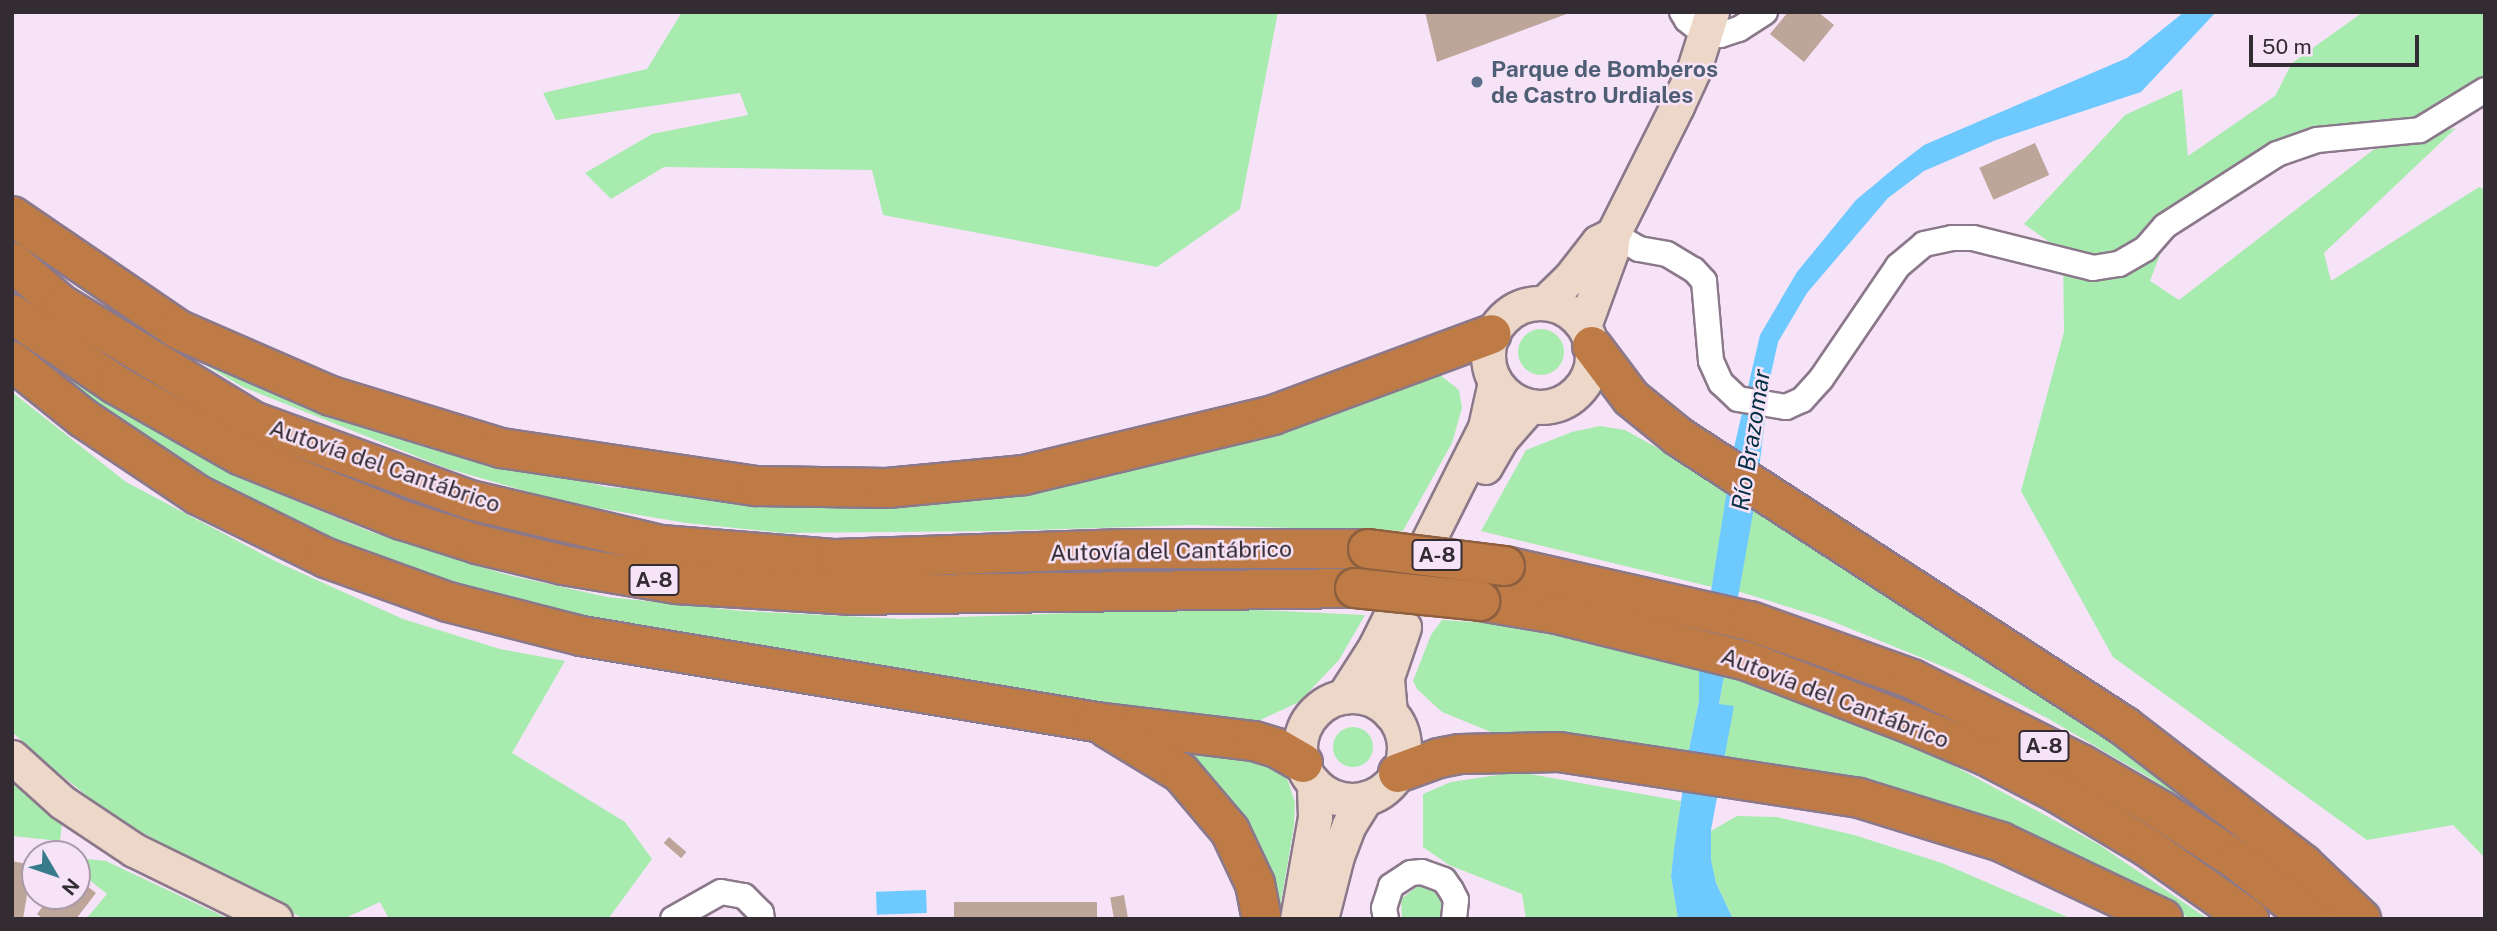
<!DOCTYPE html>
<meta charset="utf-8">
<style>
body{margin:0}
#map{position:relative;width:2497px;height:931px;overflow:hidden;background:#f7e3f7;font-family:"Public Sans",sans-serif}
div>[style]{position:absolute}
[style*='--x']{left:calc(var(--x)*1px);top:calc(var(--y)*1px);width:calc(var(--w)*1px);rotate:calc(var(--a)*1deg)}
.green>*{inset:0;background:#a7ebaf}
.round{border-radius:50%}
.water>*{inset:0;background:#6ecafe;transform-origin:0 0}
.building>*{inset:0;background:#bea59a;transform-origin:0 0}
.roads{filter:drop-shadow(2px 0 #8b798b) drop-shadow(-2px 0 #8b798b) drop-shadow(0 2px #8b798b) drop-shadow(0 -2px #8b798b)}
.street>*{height:24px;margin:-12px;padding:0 12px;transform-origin:12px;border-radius:12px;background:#fff}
.secondary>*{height:33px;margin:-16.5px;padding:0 16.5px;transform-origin:16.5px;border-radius:16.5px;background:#ecd7c8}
.secondary>.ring{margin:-16.5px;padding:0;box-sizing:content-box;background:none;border:33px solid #ecd7c8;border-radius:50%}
.highway>*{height:38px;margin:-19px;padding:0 19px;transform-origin:19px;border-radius:19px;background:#be7b46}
.bridges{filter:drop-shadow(2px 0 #8d5f3f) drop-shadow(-2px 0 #8d5f3f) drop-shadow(0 2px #8d5f3f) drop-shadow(0 -2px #8d5f3f)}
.highway-bridge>*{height:38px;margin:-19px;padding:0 19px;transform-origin:19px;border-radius:19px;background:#be7b46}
.dots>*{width:19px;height:19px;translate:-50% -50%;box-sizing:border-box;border:4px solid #f7e3f7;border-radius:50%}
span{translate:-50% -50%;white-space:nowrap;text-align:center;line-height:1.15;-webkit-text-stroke:5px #f7e3f7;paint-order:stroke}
.shield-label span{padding:2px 5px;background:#f7e3f7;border:2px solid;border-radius:5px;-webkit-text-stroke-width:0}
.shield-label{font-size:21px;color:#332c33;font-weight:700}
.service-label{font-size:23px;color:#4e5e75;font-weight:700}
.left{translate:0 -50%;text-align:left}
.street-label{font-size:23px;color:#332c33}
.water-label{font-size:24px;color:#053044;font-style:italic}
.frame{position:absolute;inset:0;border:14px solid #332c33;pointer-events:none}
.north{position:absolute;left:21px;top:840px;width:70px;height:70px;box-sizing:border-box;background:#f7e3f7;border:2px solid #a99aa9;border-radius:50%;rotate:129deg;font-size:19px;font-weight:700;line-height:28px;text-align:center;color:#332c33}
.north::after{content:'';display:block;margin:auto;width:24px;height:32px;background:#387c8c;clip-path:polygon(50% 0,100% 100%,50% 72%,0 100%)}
.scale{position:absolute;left:2249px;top:35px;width:170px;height:32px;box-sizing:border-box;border:4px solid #332c33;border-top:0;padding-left:9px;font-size:21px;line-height:24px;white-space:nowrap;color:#332c33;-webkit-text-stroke:5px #f7e3f7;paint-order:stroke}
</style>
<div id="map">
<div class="green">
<div style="clip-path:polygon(682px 12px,1278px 12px,1240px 209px,1157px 267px,883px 215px,872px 170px,664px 167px,611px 199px,585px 173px,652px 134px,748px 115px,740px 93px,556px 120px,543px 93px,647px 69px)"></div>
<div style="clip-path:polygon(2363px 12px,2485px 12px,2485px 79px,2413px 119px,2309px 127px,2178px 207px,2150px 281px,2179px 300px,2373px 150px,2456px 128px,2324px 253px,2331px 281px,2479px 187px,2485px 190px,2485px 858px,2453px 825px,2367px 840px,2113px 657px,2021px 491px,2064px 332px,2063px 252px,2024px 224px,2125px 115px,2182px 89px,2188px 156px,2275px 96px,2292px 63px)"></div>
<div style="clip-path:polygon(114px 299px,445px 446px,606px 487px,805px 501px,1368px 399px,1439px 374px,1459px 390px,1462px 408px,1452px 443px,1403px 531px,1191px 525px,996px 531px,784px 533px,686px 523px,563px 502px,446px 468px,243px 387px,106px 307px)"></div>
<div class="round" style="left:1518px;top:329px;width:46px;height:46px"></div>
<div style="clip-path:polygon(50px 368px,205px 457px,266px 488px,371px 532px,504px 574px,607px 597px,743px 611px,902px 619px,1215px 608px,1365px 615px,1339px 660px,1299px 702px,1254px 723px,1155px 720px,478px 600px,301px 533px,131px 442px)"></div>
<div style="clip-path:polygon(12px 392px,126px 482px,277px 562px,403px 619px,500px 649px,565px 661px,512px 753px,625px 822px,652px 859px,608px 919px,389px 919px,380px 902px,343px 919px,304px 919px,115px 818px,51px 767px,12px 732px)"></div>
<div style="clip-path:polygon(1600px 426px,1625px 430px,1728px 487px,1712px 587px,1481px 531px,1526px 450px,1572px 432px)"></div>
<div style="clip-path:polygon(1755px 502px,1957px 629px,2277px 860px,2150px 778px,2047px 718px,1959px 673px,1824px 618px,1737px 591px)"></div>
<div style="clip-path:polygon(1442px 620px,1488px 623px,1652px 654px,1699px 667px,1699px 701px,1688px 754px,1496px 734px,1442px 712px,1417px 689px,1413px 681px,1431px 635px)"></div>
<div style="clip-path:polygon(1724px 675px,1808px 702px,1938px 757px,2098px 844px,2208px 919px,2191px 919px,2081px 863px,1726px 761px,1719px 705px)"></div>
<div class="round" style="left:1333px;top:727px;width:40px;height:40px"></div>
<div style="clip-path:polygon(1157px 743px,1263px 761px,1283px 774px,1288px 781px,1295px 803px,1294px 826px,1278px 919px)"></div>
<div style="clip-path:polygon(1518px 772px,1681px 801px,1671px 876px,1678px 919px,1526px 919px,1522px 894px,1449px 865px,1423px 847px,1423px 794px,1451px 782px)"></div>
<div style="clip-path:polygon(12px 781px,62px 824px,60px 841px,12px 836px)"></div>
<div style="clip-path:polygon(1737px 816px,1777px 817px,1854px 835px,1942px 863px,2072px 919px,1733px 919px,1716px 883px,1710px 860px,1711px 831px)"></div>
<div style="clip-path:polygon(77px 858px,106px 861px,229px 919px,86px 919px,107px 894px,77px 870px)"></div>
<div style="clip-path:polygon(1418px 886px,1433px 889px,1438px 894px,1443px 908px,1441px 919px,1402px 919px,1401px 899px)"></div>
</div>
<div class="water">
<div style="clip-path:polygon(2184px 12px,2216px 12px,2141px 92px,1996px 140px,1924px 171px,1888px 198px,1807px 293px,1778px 342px,1770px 378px,1755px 502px,1719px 704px,1734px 706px,1711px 830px,1711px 860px,1716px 883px,1733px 919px,1678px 919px,1671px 876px,1674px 849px,1688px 754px,1699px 701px,1699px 667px,1733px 452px,1760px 335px,1797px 272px,1815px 250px,1856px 200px,1898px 165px,1924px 145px,2127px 58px)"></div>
<div style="left:926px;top:890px;width:23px;height:50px;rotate:88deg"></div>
</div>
<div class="building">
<div style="clip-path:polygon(1425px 12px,1572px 12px,1437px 62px)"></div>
<div style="clip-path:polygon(1788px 12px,1818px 12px,1834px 25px,1804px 62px,1770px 34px)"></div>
<div style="left:2035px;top:143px;width:35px;height:61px;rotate:66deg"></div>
<div style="left:669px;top:837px;width:23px;height:8px;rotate:41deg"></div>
<div style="clip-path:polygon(12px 861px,32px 865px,23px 919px,12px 917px)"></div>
<div style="clip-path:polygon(77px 878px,96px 893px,76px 919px,43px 919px,37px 914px,46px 902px,39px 896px,77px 896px)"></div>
<div style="left:1124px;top:895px;width:22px;height:14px;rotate:80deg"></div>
<div style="left:954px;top:902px;width:143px;height:17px"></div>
</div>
<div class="roads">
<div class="street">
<div style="--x:1682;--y:12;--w:9;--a:58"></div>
<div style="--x:1687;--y:20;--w:24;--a:38"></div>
<div style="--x:1706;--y:35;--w:14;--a:0"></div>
<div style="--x:1720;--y:35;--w:20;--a:-18"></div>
<div style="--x:1739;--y:29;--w:31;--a:-33"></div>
<div style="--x:1613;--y:234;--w:30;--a:30"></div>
<div style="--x:1639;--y:249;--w:28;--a:10"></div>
<div style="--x:1667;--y:254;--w:31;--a:31"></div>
<div style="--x:1694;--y:270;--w:15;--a:48"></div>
<div style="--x:1704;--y:281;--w:80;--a:85"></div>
<div style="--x:1711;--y:361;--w:24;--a:66"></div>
<div style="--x:1721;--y:383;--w:23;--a:43"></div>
<div style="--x:1738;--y:399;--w:49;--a:9.5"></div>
<div style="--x:1786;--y:407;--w:17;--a:-24"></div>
<div style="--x:1802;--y:400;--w:28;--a:-48"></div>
<div style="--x:1821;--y:379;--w:137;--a:-55.7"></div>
<div style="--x:1898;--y:266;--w:34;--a:-40"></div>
<div style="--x:1924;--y:244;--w:29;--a:-12"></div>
<div style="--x:1952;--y:238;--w:21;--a:0"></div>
<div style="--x:1973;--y:238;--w:124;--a:14"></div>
<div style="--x:2093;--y:268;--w:26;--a:-9"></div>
<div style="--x:2119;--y:264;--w:30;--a:-30"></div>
<div style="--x:2145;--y:249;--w:30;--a:-49"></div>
<div style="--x:2165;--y:226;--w:133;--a:-32.7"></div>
<div style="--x:2277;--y:154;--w:42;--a:-19.3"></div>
<div style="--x:2317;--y:140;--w:103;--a:-5.5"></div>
<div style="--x:2420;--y:130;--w:76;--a:-31.6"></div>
<div style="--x:673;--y:919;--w:55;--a:-29.4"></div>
<div style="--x:721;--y:892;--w:23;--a:10"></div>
<div style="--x:744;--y:896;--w:24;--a:45"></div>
<div style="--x:761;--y:913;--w:6;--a:81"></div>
<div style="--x:1386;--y:919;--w:11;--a:-100"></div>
<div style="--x:1384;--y:908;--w:23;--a:-72"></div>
<div style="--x:1391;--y:886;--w:24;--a:-33"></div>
<div style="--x:1411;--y:873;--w:11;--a:-5"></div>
<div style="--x:1422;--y:872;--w:23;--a:20"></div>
<div style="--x:1444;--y:880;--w:12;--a:55"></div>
<div style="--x:1451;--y:890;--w:11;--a:63"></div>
<div style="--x:1456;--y:900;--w:19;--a:96"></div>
</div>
<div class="secondary">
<div style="--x:1545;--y:302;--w:35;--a:-44"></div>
<div style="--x:1570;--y:278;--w:46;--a:-52.1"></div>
<div style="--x:1598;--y:242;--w:15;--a:-28"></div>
<div class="ring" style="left:1488px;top:303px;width:71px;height:71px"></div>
<div style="--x:1584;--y:326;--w:79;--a:-70"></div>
<div style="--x:1611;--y:252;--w:18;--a:-84"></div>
<div style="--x:1613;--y:234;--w:143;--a:-63.4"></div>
<div style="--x:1677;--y:106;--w:41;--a:-65.3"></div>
<div style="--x:1694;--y:69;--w:60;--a:-72.5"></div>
<div style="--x:1485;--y:467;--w:32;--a:-60"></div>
<div style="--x:1501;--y:439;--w:44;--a:-48.7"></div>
<div class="ring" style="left:1300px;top:696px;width:71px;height:71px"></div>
<div style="--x:1343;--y:697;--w:59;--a:-57.4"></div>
<div style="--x:1375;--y:647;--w:246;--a:-63.4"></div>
<div style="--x:1485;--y:427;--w:46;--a:-77.5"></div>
<div style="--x:1390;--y:713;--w:36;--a:-95"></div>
<div style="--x:1387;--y:677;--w:53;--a:-71.2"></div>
<div style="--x:12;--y:757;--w:67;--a:42"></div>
<div style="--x:62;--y:802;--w:87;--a:33.7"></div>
<div style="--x:134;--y:850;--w:157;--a:26.1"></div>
<div style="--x:1297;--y:919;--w:104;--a:-80"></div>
<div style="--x:1315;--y:817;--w:34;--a:-92"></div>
<div style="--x:1321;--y:919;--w:65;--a:-75.7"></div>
<div style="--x:1337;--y:856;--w:33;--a:-69"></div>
<div style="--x:1349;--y:825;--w:32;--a:-58"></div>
</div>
<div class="highway">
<div style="--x:12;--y:216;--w:202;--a:34.3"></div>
<div style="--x:179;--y:330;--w:166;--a:23.5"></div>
<div style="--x:331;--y:396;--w:178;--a:17"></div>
<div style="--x:501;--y:448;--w:258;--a:8.5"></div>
<div style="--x:756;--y:486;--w:131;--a:0.9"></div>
<div style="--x:887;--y:488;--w:138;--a:-5.4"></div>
<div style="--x:1024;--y:475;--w:256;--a:-13.5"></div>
<div style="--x:1273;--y:415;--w:233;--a:-20.3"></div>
<div style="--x:12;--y:262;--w:66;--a:40.7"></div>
<div style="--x:62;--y:305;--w:223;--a:31.3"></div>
<div style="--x:253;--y:421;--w:231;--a:20"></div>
<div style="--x:470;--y:500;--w:196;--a:13.3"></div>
<div style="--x:661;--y:545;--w:176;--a:4.6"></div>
<div style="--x:836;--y:559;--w:289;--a:-2"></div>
<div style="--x:1125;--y:549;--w:243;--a:0"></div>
<div style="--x:12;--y:314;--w:125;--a:34.2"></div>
<div style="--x:115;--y:384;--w:144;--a:29.6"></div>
<div style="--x:240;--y:455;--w:175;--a:21.9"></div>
<div style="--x:402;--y:520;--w:79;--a:17.7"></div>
<div style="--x:477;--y:544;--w:89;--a:13.7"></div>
<div style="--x:563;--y:565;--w:115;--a:9.5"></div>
<div style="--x:676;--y:584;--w:173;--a:3.6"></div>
<div style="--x:849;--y:595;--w:506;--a:-0.79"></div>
<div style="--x:1592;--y:346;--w:65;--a:53.1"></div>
<div style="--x:1631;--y:398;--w:62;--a:39.1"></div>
<div style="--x:1679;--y:437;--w:531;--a:33"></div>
<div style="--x:2124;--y:726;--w:226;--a:37.6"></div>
<div style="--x:2303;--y:864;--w:80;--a:43.5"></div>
<div style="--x:12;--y:361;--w:91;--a:38.8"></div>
<div style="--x:83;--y:418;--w:138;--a:33.8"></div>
<div style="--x:198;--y:495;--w:143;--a:26.2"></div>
<div style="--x:326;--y:558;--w:130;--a:19.8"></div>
<div style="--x:448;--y:602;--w:137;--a:14.3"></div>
<div style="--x:581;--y:636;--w:522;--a:9.48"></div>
<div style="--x:1096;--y:722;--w:159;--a:6.9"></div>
<div style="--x:1254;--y:741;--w:24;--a:17"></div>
<div style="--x:1277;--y:748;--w:30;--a:30"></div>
<div style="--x:1505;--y:566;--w:251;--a:12.7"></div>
<div style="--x:1750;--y:621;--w:172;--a:19.7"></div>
<div style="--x:1912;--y:679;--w:189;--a:26.7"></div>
<div style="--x:2081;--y:764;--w:94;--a:30.1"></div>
<div style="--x:2162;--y:811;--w:92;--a:33.5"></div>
<div style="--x:2239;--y:862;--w:93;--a:38"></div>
<div style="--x:1480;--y:601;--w:78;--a:9.6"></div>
<div style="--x:1557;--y:614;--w:196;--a:13.9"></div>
<div style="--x:1747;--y:661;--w:178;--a:21.1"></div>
<div style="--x:1913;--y:725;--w:79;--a:23"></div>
<div style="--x:1986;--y:756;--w:80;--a:27.5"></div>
<div style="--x:2057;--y:793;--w:105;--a:31"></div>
<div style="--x:2147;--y:847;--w:125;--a:35.2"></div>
<div style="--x:1107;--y:728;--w:87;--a:31.3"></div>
<div style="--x:1181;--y:773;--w:76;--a:49.8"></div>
<div style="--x:1230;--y:831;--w:59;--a:64.7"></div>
<div style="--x:1255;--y:884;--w:36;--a:79"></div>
<div style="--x:1398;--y:773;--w:44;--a:-20.1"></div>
<div style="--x:1439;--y:758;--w:21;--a:-11"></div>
<div style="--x:1460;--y:754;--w:99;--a:-1.2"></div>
<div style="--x:1559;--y:752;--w:304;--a:8.7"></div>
<div style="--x:1859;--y:798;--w:149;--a:17.2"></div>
<div style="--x:2001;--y:842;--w:179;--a:25.4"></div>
</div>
</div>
<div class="bridges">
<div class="highway-bridge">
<div style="--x:1368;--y:549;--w:138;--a:7.1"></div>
<div style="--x:1355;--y:588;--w:126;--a:5.9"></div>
</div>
</div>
<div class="dots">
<div style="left:1477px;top:82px;background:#5c6f8a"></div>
</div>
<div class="shield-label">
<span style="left:1437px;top:555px">A-8</span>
<span style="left:654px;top:580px">A-8</span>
<span style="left:2044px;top:746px">A-8</span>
</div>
<div class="service-label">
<span class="left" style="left:1491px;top:82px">Parque de Bomberos<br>de Castro Urdiales</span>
</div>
<div class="street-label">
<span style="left:385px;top:466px;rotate:19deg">Autovía del Cantábrico</span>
<span style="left:1171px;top:551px;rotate:-1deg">Autovía del Cantábrico</span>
<span style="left:1835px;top:698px;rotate:21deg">Autovía del Cantábrico</span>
</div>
<div class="water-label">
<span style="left:1751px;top:440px;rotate:-81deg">Río Brazomar</span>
</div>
<div class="frame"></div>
<div class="north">N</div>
<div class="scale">50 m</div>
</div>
